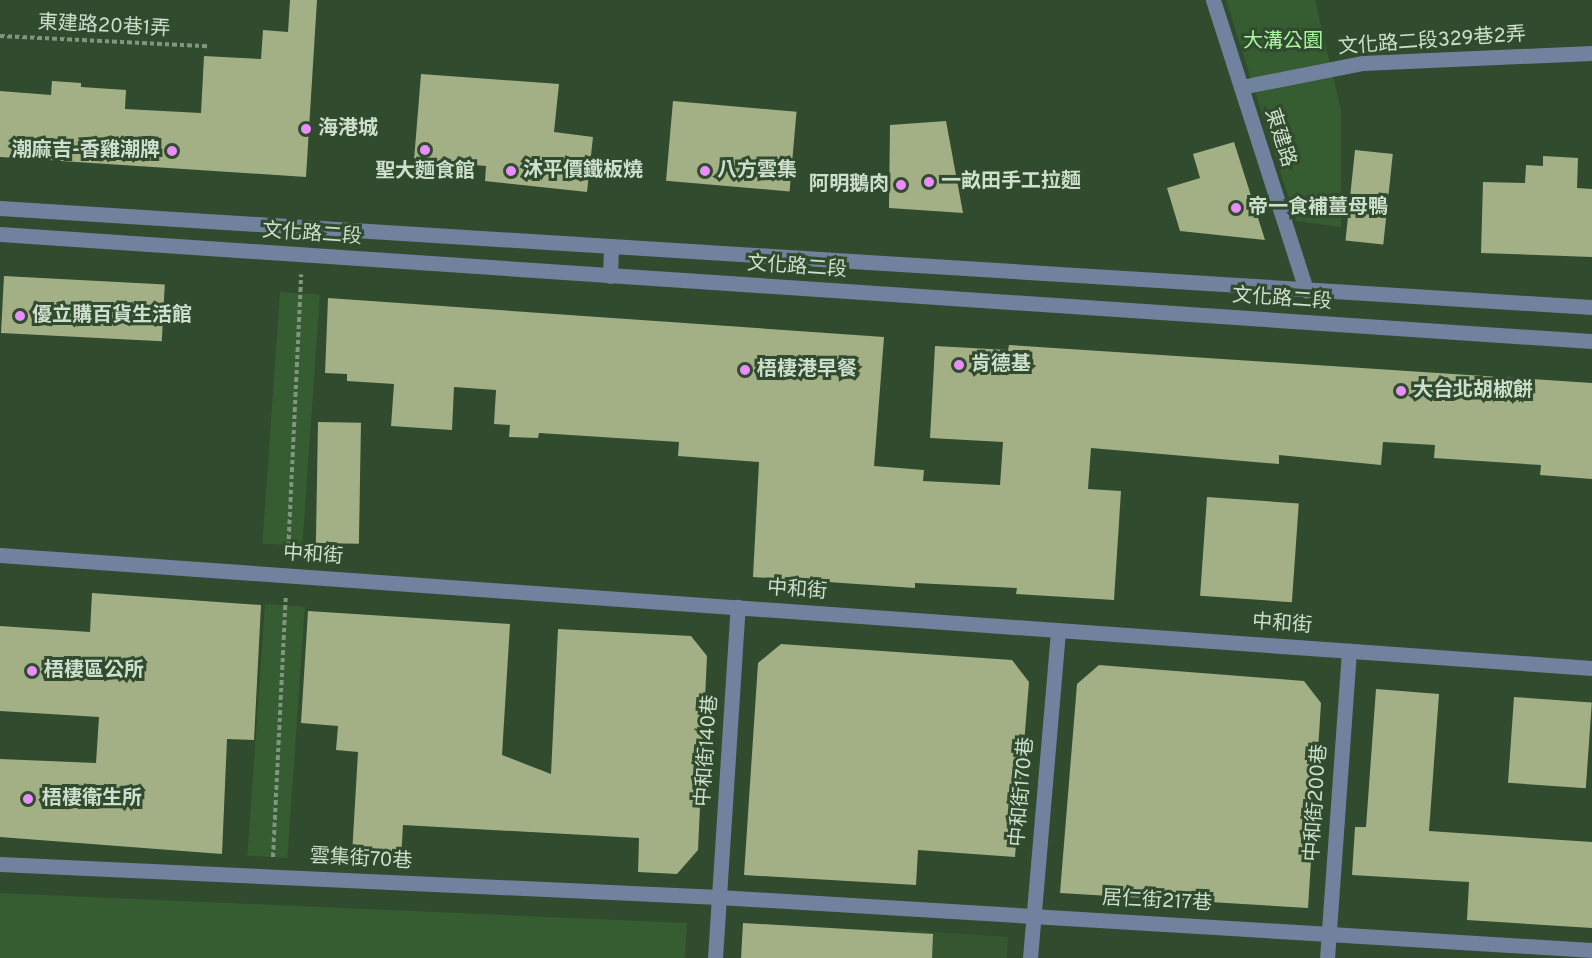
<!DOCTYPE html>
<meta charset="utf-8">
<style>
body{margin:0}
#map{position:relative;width:1592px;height:958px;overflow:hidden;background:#304b2d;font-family:Overpass,"Noto Sans TC",sans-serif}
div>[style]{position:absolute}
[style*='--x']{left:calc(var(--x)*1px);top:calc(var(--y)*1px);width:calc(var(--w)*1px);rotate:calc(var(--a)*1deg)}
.built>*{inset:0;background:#365632}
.green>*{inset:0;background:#365c31;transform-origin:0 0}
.building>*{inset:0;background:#a3b086;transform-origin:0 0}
.path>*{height:4px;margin-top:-2px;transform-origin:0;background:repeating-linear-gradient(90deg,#80967e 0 4.5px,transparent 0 7.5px)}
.minor>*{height:15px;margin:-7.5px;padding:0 7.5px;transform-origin:7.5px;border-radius:7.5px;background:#71829f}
.dots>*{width:16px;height:16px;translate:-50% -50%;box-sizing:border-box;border:3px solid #304b2d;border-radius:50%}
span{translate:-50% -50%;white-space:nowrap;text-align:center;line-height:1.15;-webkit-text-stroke:6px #304b2d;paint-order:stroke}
.street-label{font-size:20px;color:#cfdfcd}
.park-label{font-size:20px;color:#aaf6a0}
.poi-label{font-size:20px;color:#cfdfcd;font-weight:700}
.left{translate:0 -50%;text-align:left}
.right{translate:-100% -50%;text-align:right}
</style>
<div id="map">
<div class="built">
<div style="clip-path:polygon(906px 930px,1008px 937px,1007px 958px,905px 958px)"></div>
</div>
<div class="green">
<div style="clip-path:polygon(1226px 0,1315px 0,1341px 110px,1341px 227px,1296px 221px)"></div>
<div style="left:280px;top:292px;width:40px;height:252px;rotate:4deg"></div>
<div style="left:265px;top:604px;width:40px;height:252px;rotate:4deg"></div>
<div style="clip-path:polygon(0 893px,687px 923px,685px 958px,0 958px)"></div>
</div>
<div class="building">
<div style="clip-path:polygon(290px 0,317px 0,306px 177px,0 157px,0 91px,51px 95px,52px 81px,81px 83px,81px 87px,126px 90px,125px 109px,201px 113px,204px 56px,261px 59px,263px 30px,288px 32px)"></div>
<div style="clip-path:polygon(421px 74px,559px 84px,554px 132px,593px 137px,587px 192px,485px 181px,486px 166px,414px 160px)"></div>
<div style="left:673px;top:101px;width:124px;height:80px;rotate:5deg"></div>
<div style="clip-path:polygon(946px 121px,963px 213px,889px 208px,890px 125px)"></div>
<div style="clip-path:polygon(1234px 142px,1265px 240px,1180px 231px,1167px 188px,1200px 178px,1193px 154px)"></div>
<div style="left:1355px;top:150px;width:38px;height:91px;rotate:6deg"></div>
<div style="clip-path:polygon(1543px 156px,1578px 158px,1577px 188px,1592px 189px,1592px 257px,1481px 253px,1483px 182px,1525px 183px,1526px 165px,1543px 166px)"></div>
<div style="left:4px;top:276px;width:161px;height:57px;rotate:3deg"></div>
<div style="clip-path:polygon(328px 298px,884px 337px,874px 466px,924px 470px,923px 481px,1000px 485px,1003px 442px,930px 438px,935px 346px,1008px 350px,1009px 345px,1592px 383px,1592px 479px,1540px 475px,1541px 465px,1434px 458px,1435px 445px,1383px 442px,1381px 465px,1279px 455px,1279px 464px,1091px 448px,1088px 489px,1121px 491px,1114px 600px,1016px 594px,1017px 588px,915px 583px,915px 588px,753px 577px,759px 462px,678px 456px,679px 442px,539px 433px,538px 438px,509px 437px,510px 425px,494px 424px,496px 390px,454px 387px,452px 430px,391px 426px,394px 384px,347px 381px,347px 374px,325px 373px)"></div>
<div style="left:318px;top:422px;width:43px;height:121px;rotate:1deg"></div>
<div style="left:1207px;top:497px;width:92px;height:99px;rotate:4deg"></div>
<div style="clip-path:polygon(92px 593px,261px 605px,254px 740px,227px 739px,222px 854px,0 837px,0 759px,96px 763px,99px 717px,0 711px,0 626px,90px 632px)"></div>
<div style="clip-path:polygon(308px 611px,510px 624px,502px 755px,551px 774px,558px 629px,691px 636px,707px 656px,698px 850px,677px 874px,638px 872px,639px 838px,403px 825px,401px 858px,352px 855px,358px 752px,336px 750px,338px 726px,301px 723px)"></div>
<div style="clip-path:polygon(781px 644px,1012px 660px,1029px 682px,1015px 857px,918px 850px,916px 885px,744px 875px,758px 663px)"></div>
<div style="clip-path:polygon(1099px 665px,1304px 681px,1321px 703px,1308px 908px,1060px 893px,1077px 684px)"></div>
<div style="clip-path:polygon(1376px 689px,1439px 694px,1429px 831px,1592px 842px,1592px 928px,1467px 920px,1469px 882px,1352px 875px,1355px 827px,1366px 827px)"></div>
<div style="left:1514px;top:697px;width:78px;height:86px;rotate:4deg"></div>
<div style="clip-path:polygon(743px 923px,933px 934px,932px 958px,741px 958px)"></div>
</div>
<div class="path">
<div style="--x:0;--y:36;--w:208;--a:2.8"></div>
<div style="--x:288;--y:554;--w:280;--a:-87.3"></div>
<div style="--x:273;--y:857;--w:262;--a:-87.2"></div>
</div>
<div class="minor">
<div style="--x:1213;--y:0;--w:305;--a:72.2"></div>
<div style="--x:1241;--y:87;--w:123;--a:-11.2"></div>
<div style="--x:1362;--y:63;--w:230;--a:-2.5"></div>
<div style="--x:0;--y:208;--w:1595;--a:3.56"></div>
<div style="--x:0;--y:234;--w:1596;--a:3.85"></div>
<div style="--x:610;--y:276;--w:29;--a:-88"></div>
<div style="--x:0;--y:555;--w:1596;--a:4.06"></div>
<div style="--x:0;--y:864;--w:720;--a:2.63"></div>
<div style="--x:719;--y:897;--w:875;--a:3.47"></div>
<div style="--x:715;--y:958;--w:352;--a:-86.3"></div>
<div style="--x:1030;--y:958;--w:329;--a:-85.1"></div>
<div style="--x:1327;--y:958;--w:308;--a:-85.9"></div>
</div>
<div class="dots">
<div style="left:306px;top:129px;background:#eb8dfb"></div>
<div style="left:425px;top:150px;background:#eb8dfb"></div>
<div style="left:172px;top:151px;background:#eb8dfb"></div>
<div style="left:511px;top:171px;background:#eb8dfb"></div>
<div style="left:705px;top:171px;background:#eb8dfb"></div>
<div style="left:929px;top:182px;background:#eb8dfb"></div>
<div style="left:901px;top:185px;background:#eb8dfb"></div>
<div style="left:1236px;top:208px;background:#eb8dfb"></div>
<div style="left:20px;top:316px;background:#eb8dfb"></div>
<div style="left:959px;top:365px;background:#eb8dfb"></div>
<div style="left:745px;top:370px;background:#eb8dfb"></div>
<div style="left:1401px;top:391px;background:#eb8dfb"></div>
<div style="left:32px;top:671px;background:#eb8dfb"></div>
<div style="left:28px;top:799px;background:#eb8dfb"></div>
</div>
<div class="street-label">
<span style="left:104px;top:27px;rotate:3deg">東建路20巷1弄</span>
<span style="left:1432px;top:42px;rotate:-4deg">文化路二段329巷2弄</span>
<span style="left:1279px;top:138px;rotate:72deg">東建路</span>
<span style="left:312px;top:235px;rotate:4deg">文化路二段</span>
<span style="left:797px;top:268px;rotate:4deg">文化路二段</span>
<span style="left:1282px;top:300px;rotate:4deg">文化路二段</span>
<span style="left:313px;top:556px;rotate:4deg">中和街</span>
<span style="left:797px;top:591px;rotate:4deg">中和街</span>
<span style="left:1282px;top:625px;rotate:4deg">中和街</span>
<span style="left:708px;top:751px;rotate:-86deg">中和街140巷</span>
<span style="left:1023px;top:792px;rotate:-85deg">中和街170巷</span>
<span style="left:1317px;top:803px;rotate:-86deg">中和街200巷</span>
<span style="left:361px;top:860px;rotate:3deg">雲集街70巷</span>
<span style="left:1157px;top:902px;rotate:3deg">居仁街217巷</span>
</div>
<div class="park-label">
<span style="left:1283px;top:42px">大溝公園</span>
</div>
<div class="poi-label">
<span class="left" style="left:318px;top:129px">海港城</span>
<span class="right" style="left:160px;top:151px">潮麻吉-香雞潮牌</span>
<span class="left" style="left:523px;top:171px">沐平價鐵板燒</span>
<span class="left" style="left:717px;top:171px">八方雲集</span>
<span style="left:425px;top:172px">聖大麵食館</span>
<span class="left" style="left:941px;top:182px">一畝田手工拉麵</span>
<span class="right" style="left:889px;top:185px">阿明鵝肉</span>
<span class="left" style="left:1248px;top:208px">帝一食補薑母鴨</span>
<span class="left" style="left:32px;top:316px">優立購百貨生活館</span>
<span class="left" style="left:971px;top:365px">肯德基</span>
<span class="left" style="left:757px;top:370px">梧棲港早餐</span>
<span class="left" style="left:1413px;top:391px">大台北胡椒餅</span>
<span class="left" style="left:44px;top:671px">梧棲區公所</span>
<span class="left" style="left:42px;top:799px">梧棲衛生所</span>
</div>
</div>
